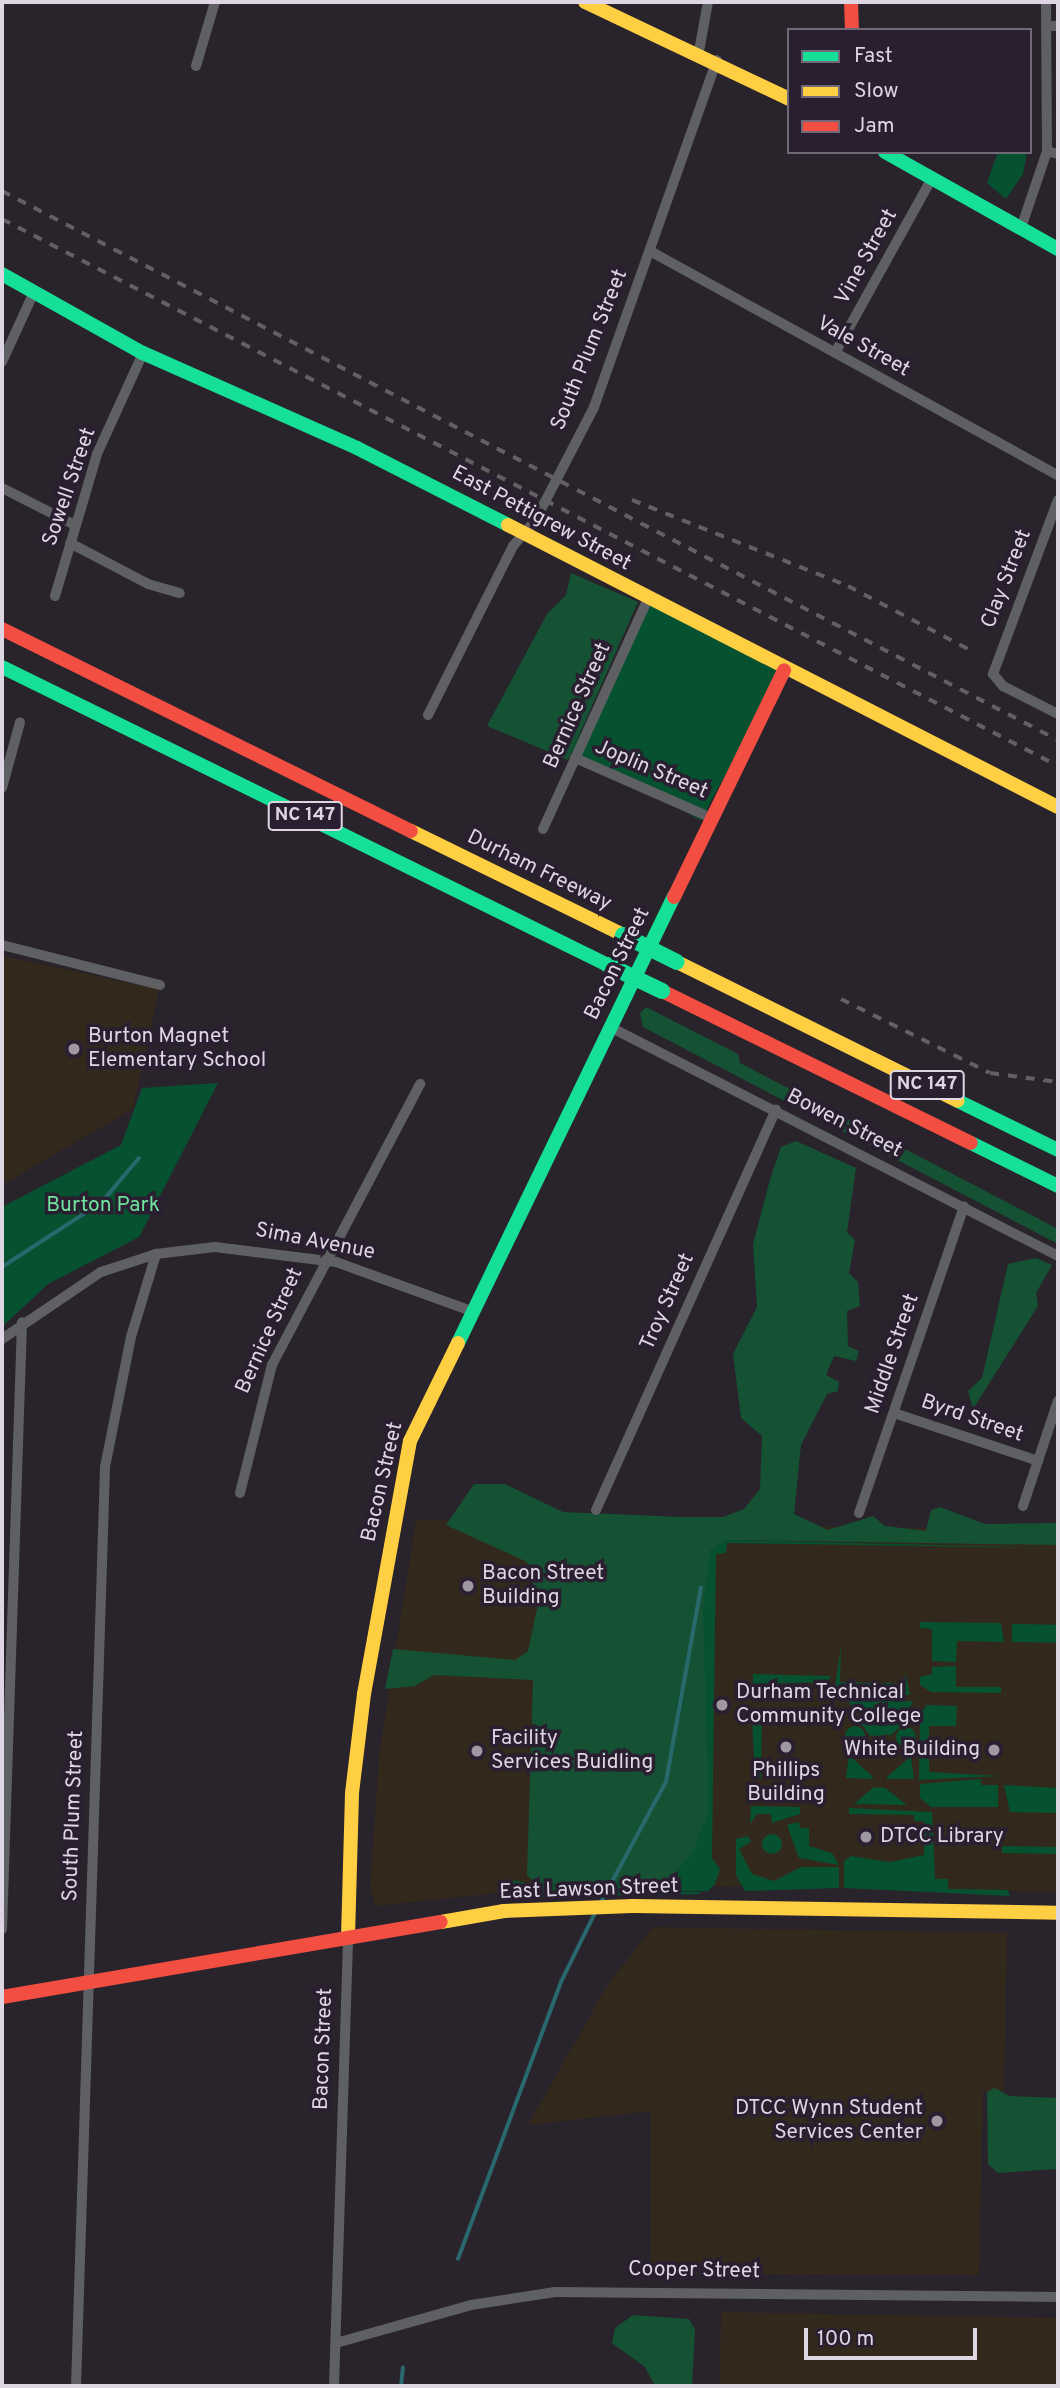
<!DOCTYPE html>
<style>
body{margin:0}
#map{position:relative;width:1060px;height:2388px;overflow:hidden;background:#29232c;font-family:Overpass,sans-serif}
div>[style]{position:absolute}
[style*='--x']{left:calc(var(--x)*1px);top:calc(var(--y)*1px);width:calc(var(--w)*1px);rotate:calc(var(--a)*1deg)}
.education>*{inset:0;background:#33281c;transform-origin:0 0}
.green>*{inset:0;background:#065230;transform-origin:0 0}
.round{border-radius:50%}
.forest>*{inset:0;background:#145233}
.stream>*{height:3.5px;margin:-1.75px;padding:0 1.75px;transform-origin:1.75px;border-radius:1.75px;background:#29696d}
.street>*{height:10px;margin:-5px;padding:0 5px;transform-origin:5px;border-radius:5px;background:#5f6063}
.fast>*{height:14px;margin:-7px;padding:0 7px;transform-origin:7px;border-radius:7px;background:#16e098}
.slow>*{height:14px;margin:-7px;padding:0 7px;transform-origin:7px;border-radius:7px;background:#ffcf43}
.jam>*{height:14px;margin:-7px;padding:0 7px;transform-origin:7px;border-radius:7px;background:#f24e42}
.rail>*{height:3.5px;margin-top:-1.75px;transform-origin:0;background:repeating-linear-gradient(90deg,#626066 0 9px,transparent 0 18px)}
.fast-bridge>*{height:16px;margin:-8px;padding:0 8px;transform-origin:8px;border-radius:8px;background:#16e098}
.dots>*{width:19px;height:19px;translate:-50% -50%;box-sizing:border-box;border:4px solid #2a1f30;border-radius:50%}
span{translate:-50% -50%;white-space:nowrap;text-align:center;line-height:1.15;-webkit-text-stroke:7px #2a1f30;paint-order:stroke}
.shield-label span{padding:2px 5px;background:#2a1f30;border:2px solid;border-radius:5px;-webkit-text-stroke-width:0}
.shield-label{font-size:19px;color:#ded7e3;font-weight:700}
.street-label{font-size:21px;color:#ded7e3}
.poi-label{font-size:21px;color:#ded7e3}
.left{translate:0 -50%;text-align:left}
.right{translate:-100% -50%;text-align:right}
.park-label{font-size:21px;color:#6fe39e}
.frame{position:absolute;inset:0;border:4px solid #ded7e3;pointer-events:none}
.legend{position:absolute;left:787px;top:28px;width:245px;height:126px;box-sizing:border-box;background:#2a1f30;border:2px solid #726978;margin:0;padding:9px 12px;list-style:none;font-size:21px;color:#ded7e3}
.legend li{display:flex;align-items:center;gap:14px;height:35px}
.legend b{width:35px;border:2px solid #726978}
.scale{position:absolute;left:804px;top:2328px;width:173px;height:32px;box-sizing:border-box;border:4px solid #ded7e3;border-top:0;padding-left:9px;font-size:21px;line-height:24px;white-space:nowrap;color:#ded7e3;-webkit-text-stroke:5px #2a1f30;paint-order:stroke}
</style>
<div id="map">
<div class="education">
<div style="clip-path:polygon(2px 956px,159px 989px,133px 1109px,2px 1185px)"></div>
<div style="clip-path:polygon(416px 1520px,1058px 1530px,1058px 1892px,653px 1885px,556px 1887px,376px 1906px,370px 1889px,379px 1756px)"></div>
<div style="clip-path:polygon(653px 1927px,1007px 1933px,1004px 2091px,983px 2091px,979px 2275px,651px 2274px,651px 2111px,528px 2125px,608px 1984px)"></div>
<div style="left:721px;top:2312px;width:337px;height:74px;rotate:1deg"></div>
</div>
<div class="green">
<div style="clip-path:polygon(998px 152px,1027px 152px,1023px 174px,1006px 199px,987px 183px)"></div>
<div style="left:650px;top:603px;width:147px;height:168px;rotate:28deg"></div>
<div style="clip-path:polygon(218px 1083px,139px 1237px,48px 1284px,2px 1327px,2px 1207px,121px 1145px,142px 1088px)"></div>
<div style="clip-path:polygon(726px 1540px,1058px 1548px,727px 1543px,726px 1553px,716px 1554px,712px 1858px,720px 1869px,715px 1884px,708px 1891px,506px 1894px,512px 1880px,537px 1885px,669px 1880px,707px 1563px,710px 1550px)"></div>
<div style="clip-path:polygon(920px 1622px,1001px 1623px,1004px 1642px,957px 1641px,956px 1662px,932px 1661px,932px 1629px,920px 1628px)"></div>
<div style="left:1012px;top:1624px;width:46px;height:18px;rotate:1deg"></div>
<div style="clip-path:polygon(841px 1646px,840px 1682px,873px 1683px,872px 1694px,834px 1694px)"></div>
<div style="clip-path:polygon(956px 1666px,956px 1687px,1001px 1687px,1001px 1693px,931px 1692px,920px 1685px,920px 1677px,932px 1674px,932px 1667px)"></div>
<div style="clip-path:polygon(905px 1671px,910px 1695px,891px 1694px,880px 1683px,905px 1683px)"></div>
<div style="clip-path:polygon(753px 1674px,830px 1676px,830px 1682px,753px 1684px)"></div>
<div style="clip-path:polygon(848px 1701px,911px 1701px,913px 1703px,906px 1712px,855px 1712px)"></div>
<div style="clip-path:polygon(927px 1705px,957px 1706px,956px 1726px,929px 1726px,929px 1772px,1000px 1776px,919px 1780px,920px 1714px)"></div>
<div style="clip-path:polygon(762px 1715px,761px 1778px,755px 1778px,752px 1718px)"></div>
<div style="clip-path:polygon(856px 1716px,906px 1716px,908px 1720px,891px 1735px,870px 1736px)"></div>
<div class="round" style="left:845px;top:1726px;width:20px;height:20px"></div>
<div class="round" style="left:896px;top:1727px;width:20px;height:20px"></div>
<div style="clip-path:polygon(849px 1755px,873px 1777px,872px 1779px,846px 1778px)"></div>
<div style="clip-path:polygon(911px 1756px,914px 1779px,887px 1779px,887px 1777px)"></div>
<div style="clip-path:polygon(981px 1779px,981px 1785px,998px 1785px,998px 1807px,931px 1807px,920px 1798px,920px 1784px)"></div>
<div style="clip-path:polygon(1004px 1785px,1058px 1788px,1058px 1813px,1010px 1812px)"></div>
<div style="clip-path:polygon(874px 1787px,885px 1788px,907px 1805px,854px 1804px)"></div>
<div style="clip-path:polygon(751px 1806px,800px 1807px,800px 1814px,772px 1823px,771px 1814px,757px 1814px,750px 1824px)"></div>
<div style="clip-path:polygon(849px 1808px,932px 1812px,935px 1879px,948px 1879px,948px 1889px,1008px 1890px,1010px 1896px,844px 1888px,844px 1861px,851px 1856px,889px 1862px,924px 1855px,924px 1821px,914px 1821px,914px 1815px,849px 1814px)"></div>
<div style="clip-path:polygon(799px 1822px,800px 1828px,809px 1828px,809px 1846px,832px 1853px,839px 1865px,799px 1858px,787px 1825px)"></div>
<div class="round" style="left:762px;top:1834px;width:20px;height:20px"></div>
<div style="clip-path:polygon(748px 1836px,751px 1842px,739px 1849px,752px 1874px,774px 1881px,801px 1867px,839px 1867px,839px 1888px,745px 1891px,736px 1875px,736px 1839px)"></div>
<div style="left:1002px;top:1846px;width:56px;height:7px;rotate:1deg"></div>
<div style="clip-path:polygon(602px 1892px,699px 1892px,701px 1894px,506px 1898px)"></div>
</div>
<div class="forest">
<div style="clip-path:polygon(571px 573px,638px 602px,568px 760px,487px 726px,547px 614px,566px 595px)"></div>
<div style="clip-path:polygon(646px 1007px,738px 1054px,740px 1063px,1058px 1229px,1058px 1244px,643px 1027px,640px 1013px)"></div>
<div style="clip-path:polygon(796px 1141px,856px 1168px,847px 1232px,855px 1240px,849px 1273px,858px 1282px,860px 1306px,847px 1311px,848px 1346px,859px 1351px,856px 1361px,834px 1356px,826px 1375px,839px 1382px,838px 1391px,827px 1394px,801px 1445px,794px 1514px,828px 1530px,873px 1516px,885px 1526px,926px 1531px,931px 1510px,940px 1507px,985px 1524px,1058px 1523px,1058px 1545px,726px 1540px,710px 1550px,703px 1612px,709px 1811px,692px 1853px,669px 1880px,537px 1885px,527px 1875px,533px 1680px,434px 1675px,415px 1686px,385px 1689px,393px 1649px,515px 1660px,528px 1651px,538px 1604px,527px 1562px,446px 1525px,474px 1484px,505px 1484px,563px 1512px,683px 1517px,723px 1517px,744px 1509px,760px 1489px,762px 1436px,741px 1418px,733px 1354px,757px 1307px,753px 1244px,771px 1176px,781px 1147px)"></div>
<div style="clip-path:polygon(1036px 1258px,1052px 1265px,1036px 1293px,1038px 1306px,973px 1409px,968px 1391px,982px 1378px,1008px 1264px)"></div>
<div style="clip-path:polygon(994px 2088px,1010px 2096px,1058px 2098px,1058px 2169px,998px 2173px,988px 2164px,987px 2092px)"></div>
<div style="clip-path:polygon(633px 2315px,689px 2319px,695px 2330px,692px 2386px,655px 2386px,645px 2367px,612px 2343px,615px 2328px)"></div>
</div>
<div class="stream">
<div style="--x:2;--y:1267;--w:119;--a:-33"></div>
<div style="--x:102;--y:1202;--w:57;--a:-49.9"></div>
<div style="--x:600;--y:1904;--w:139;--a:-61.6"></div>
<div style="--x:666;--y:1782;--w:197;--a:-79.8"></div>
<div style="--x:458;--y:2259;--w:296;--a:-69.6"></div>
<div style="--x:561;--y:1982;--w:79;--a:-63.8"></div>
<div style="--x:401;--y:2386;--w:18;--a:-84"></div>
</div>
<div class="street">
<div style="--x:1046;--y:26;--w:12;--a:0"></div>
<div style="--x:699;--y:51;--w:50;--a:-79.6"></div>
<div style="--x:196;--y:66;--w:67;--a:-73.5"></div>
<div style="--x:1047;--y:151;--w:11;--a:15"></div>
<div style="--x:1021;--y:228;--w:81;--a:-71.3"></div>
<div style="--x:1047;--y:151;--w:149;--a:-90.4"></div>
<div style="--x:650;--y:251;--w:465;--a:28.8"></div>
<div style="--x:835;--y:353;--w:200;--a:-61"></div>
<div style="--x:2;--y:362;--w:77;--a:-65.4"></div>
<div style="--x:2;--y:488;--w:82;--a:26.9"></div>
<div style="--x:1058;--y:500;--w:186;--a:110.5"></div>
<div style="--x:993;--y:674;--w:16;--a:50"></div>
<div style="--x:1003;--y:686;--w:62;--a:27"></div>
<div style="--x:70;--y:543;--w:88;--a:27.7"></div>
<div style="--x:148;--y:584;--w:33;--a:16"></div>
<div style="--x:55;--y:596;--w:148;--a:-73.5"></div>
<div style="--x:97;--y:454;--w:111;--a:-65.5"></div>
<div style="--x:428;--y:715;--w:189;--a:-63.3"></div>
<div style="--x:513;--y:546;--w:33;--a:-49"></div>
<div style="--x:535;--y:521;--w:128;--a:-62.6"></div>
<div style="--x:594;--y:407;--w:368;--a:-70.5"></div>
<div style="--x:575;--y:758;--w:150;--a:23.7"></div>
<div style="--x:2;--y:788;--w:68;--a:-74.7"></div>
<div style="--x:543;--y:829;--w:253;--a:-65.5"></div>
<div style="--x:2;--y:945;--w:163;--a:14.2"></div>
<div style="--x:610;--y:1027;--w:503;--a:27.07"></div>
<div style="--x:2;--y:1339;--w:120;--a:-34.1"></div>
<div style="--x:101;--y:1272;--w:58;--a:-18.1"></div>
<div style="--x:156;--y:1254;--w:59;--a:-6.8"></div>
<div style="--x:215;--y:1247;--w:122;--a:7.1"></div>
<div style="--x:336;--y:1262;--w:144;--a:19.9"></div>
<div style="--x:894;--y:1413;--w:152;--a:18.4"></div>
<div style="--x:240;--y:1493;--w:132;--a:-76"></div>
<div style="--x:272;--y:1365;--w:318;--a:-62.2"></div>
<div style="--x:1023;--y:1506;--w:111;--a:-71.6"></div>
<div style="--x:596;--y:1510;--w:439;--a:-65.8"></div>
<div style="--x:859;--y:1513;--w:324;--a:-71.1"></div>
<div style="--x:2;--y:1929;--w:607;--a:-88.11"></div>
<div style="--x:336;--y:2343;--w:140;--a:-15.7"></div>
<div style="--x:471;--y:2305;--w:85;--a:-8.8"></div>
<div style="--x:555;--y:2292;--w:503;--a:0.57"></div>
<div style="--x:76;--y:2386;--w:919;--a:-88.19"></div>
<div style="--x:105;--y:1467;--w:133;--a:-78.7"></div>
<div style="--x:131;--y:1337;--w:87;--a:-73.2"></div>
<div style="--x:334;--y:2386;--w:449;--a:-88.2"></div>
</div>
<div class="fast">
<div style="--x:885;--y:152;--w:198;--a:29.3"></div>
<div style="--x:2;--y:274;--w:162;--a:29.3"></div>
<div style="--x:143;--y:353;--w:234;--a:23.9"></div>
<div style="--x:357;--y:448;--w:169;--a:27"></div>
<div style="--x:2;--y:667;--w:675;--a:26.19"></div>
<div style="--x:958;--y:1101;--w:111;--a:26.1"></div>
<div style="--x:971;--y:1143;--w:97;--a:26.3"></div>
<div style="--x:458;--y:1343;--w:496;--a:-64.2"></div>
</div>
<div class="slow">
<div style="--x:585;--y:2;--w:226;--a:25.4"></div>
<div style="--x:508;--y:525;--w:618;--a:27.15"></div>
<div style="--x:411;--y:831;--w:236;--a:26.1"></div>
<div style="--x:677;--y:962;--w:313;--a:26.3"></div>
<div style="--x:441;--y:1922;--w:64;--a:-9.9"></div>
<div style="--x:504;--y:1911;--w:129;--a:-2.2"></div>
<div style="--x:633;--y:1906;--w:425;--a:0.9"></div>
<div style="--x:348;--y:1937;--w:144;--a:-88.4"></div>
<div style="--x:352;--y:1793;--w:100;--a:-83.1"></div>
<div style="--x:364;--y:1694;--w:257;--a:-79.7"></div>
<div style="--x:410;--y:1441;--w:109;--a:-63.9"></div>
</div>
<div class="jam">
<div style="--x:851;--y:2;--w:28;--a:88"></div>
<div style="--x:2;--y:629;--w:456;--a:26.3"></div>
<div style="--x:674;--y:897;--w:252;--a:-64.1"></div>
<div style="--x:662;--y:991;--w:344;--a:26.2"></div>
<div style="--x:2;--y:1997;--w:445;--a:-9.7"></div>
</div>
<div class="rail">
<div style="--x:2;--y:191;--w:1190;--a:27.47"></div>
<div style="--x:2;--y:219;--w:1189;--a:27.38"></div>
<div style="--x:632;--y:500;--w:232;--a:21.7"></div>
<div style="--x:848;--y:586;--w:140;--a:27.7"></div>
<div style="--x:841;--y:999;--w:166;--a:26.4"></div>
<div style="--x:990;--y:1073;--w:69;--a:7.5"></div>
</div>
<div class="fast-bridge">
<div style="--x:623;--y:935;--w:60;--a:26.6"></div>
<div style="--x:608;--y:965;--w:60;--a:25.7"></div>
</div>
<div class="dots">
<div style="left:74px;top:1049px;background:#9f98a3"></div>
<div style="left:468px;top:1586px;background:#9f98a3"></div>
<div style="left:722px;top:1705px;background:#9f98a3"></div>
<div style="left:786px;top:1747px;background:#9f98a3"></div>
<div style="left:994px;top:1750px;background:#9f98a3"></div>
<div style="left:477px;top:1751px;background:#9f98a3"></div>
<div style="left:866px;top:1837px;background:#9f98a3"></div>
<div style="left:937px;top:2121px;background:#9f98a3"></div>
</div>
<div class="shield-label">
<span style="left:305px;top:816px">NC 147</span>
<span style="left:927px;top:1085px">NC 147</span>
</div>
<div class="street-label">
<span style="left:867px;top:257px;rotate:-61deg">Vine Street</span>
<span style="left:863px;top:347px;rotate:29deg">Vale Street</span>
<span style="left:590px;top:350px;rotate:-68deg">South Plum Street</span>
<span style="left:70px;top:487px;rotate:-71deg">Sowell Street</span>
<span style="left:541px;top:519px;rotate:28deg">East Pettigrew Street</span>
<span style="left:1007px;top:579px;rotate:-69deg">Clay Street</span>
<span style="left:578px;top:706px;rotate:-66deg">Bernice Street</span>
<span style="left:651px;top:770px;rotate:23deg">Joplin Street</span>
<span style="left:539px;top:871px;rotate:26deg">Durham Freeway</span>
<span style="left:618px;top:964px;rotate:-64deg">Bacon Street</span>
<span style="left:844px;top:1124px;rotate:27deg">Bowen Street</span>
<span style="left:315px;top:1242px;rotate:11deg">Sima Avenue</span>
<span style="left:668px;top:1302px;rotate:-66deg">Troy Street</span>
<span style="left:270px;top:1331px;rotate:-66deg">Bernice Street</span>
<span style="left:893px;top:1354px;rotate:-71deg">Middle Street</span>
<span style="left:972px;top:1419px;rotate:19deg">Byrd Street</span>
<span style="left:383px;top:1482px;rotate:-77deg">Bacon Street</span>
<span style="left:74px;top:1816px;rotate:-88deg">South Plum Street</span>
<span style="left:589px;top:1890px;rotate:-2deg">East Lawson Street</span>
<span style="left:324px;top:2049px;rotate:-88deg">Bacon Street</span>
<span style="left:694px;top:2271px;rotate:1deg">Cooper Street</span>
</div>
<div class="poi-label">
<span class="left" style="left:88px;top:1049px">Burton Magnet<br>Elementary School</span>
<span class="left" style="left:482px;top:1586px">Bacon Street<br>Building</span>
<span class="left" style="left:736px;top:1705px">Durham Technical<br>Community College</span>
<span class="left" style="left:491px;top:1751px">Facility<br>Services Buidling</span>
<span class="right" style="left:980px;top:1750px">White Building</span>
<span style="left:786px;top:1783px">Phillips<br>Building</span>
<span class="left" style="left:880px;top:1837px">DTCC Library</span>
<span class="right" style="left:923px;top:2121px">DTCC Wynn Student<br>Services Center</span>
</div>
<div class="park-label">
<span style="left:103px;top:1206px">Burton Park</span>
</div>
<div class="frame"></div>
<ul class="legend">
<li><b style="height:9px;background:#16e098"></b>Fast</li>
<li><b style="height:9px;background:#ffcf43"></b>Slow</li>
<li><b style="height:9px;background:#f24e42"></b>Jam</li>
</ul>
<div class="scale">100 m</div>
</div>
